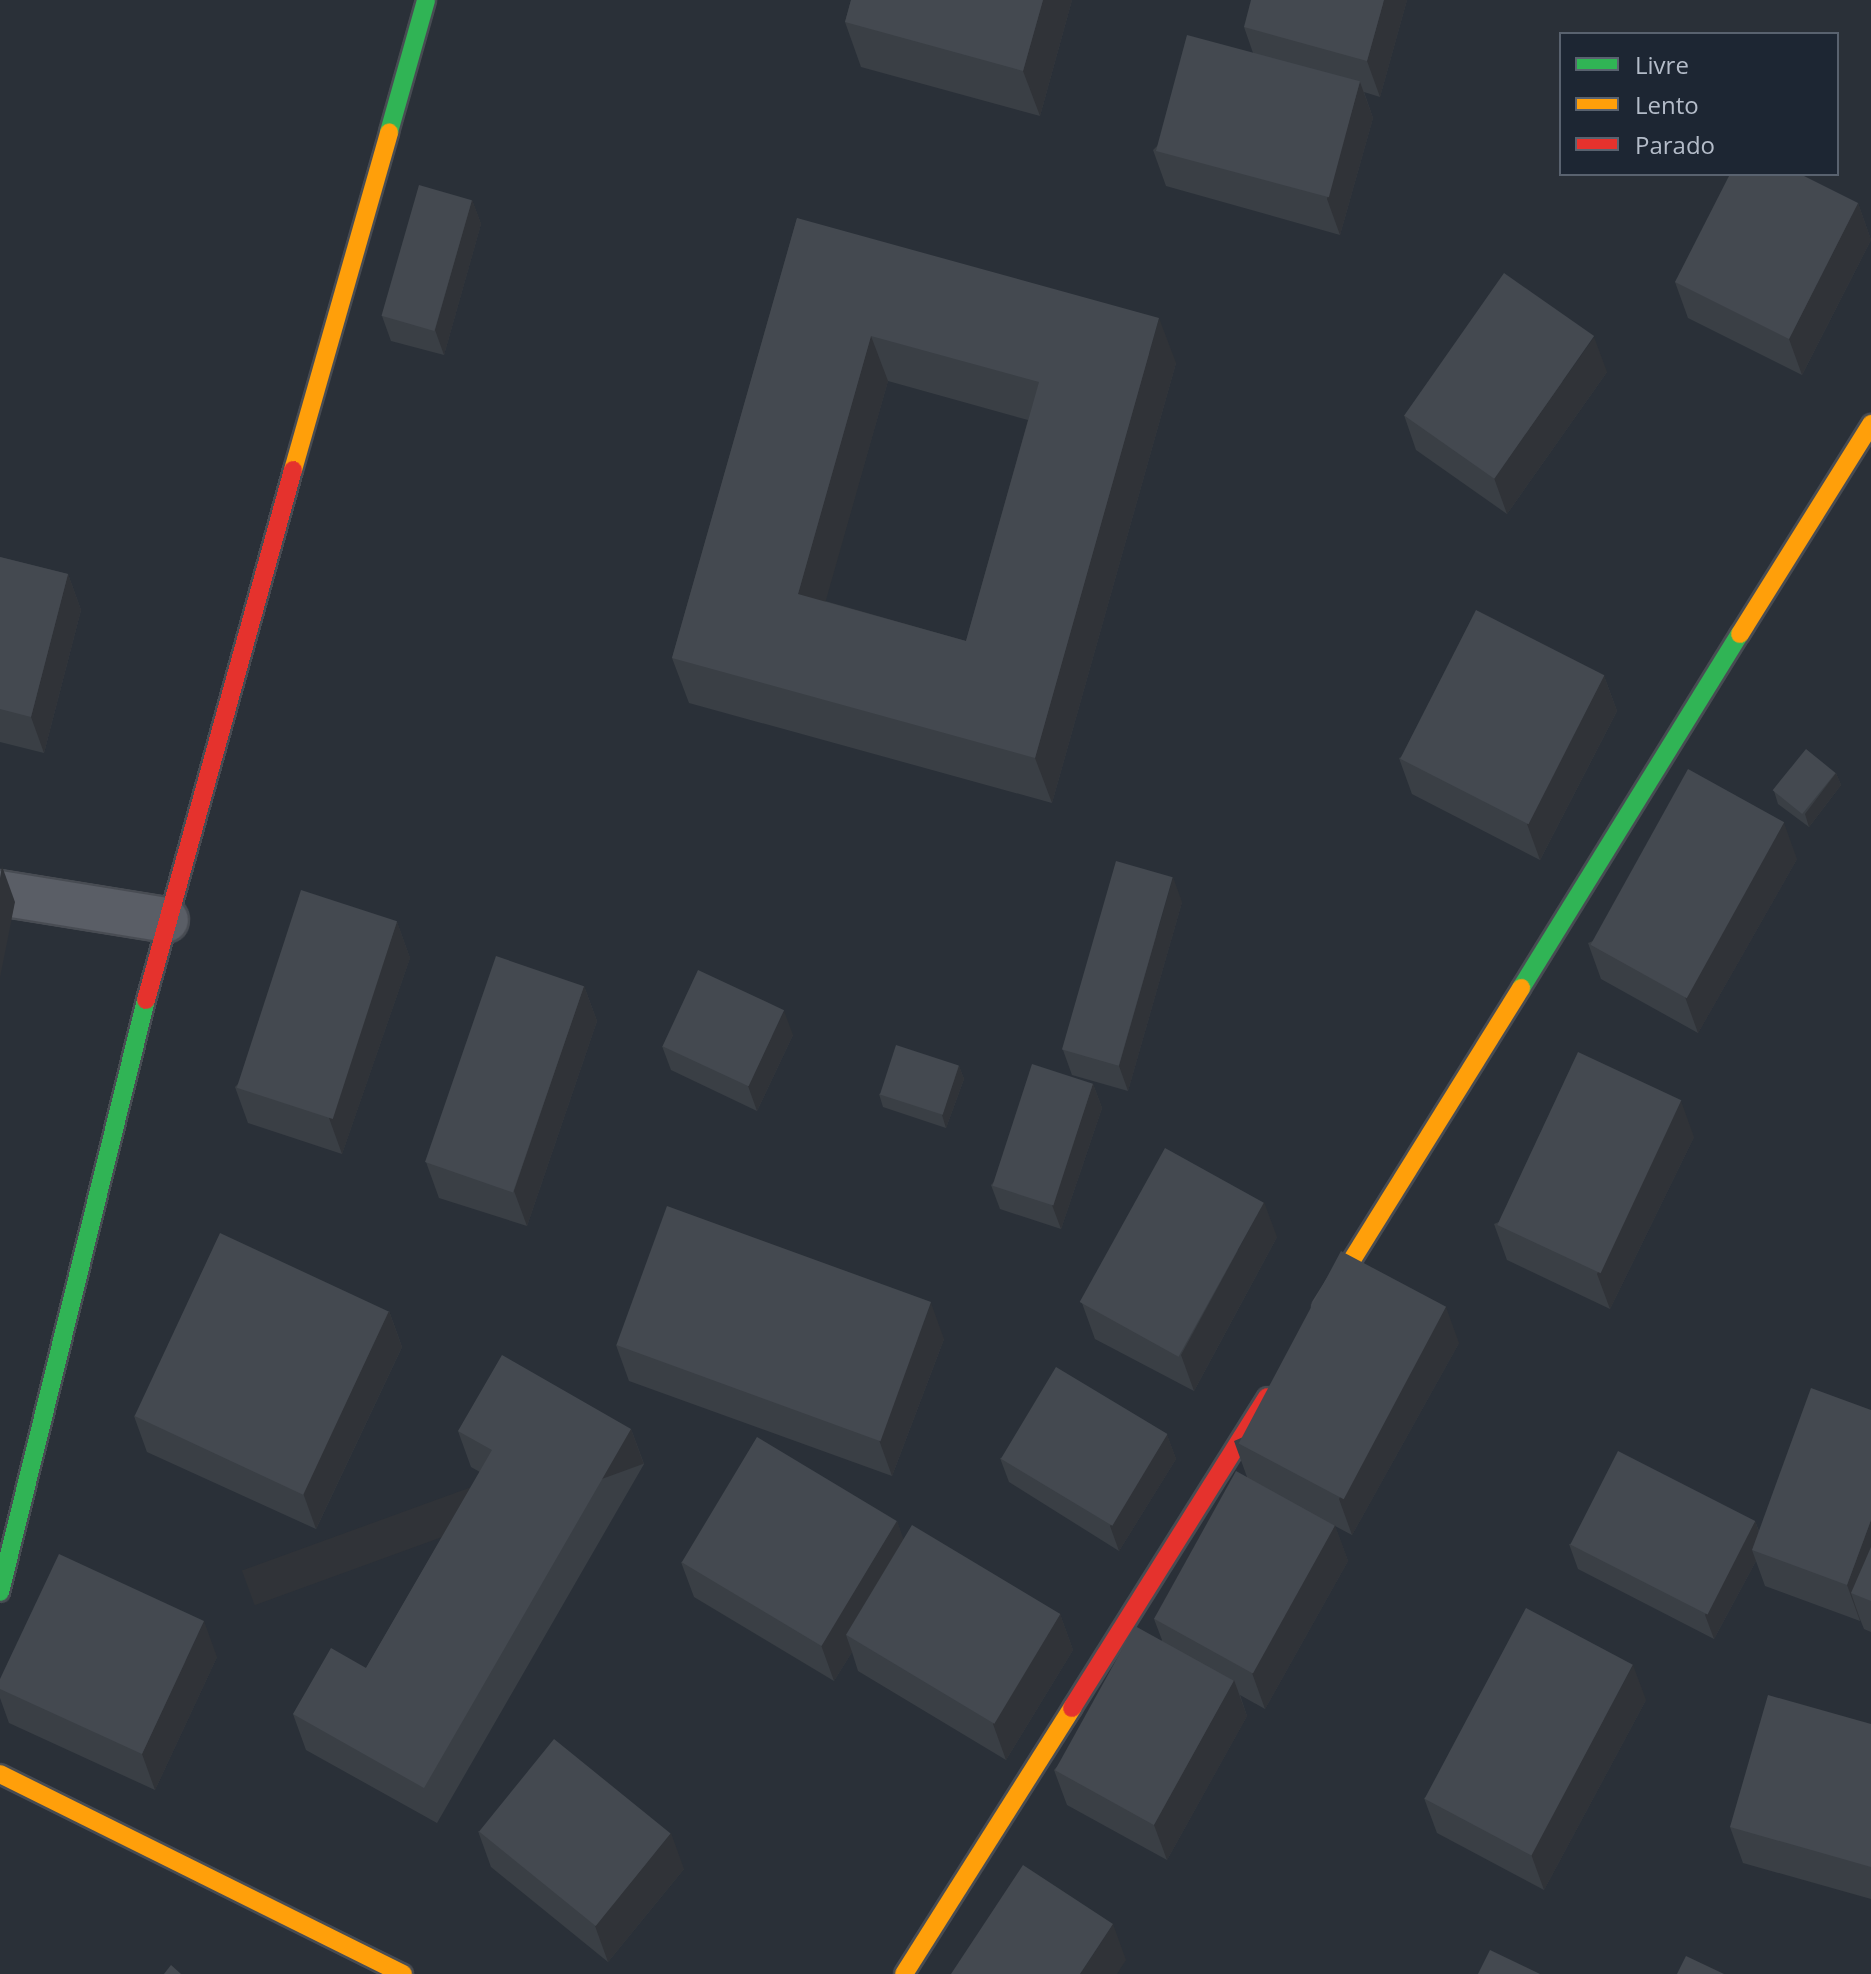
<!DOCTYPE html>
<style>
body{margin:0}
#map{position:relative;width:1871px;height:1974px;overflow:hidden;background:#2a3038;font-family:"Open Sans",sans-serif}
div>[style]{position:absolute}
[style*='--x']{left:calc(var(--x)*1px);top:calc(var(--y)*1px);width:calc(var(--w)*1px);rotate:calc(var(--a)*1deg)}
.roads{filter:drop-shadow(2px 0 #484c53) drop-shadow(-2px 0 #484c53) drop-shadow(0 2px #484c53) drop-shadow(0 -2px #484c53)}
.street>*{height:44px;margin:-22px;padding:0 22px;transform-origin:22px;border-radius:22px;background:#5a5e66}
.fast>*{height:18px;margin:-9px;padding:0 9px;transform-origin:9px;border-radius:9px;background:#30b455}
.slow>*{height:18px;margin:-9px;padding:0 9px;transform-origin:9px;border-radius:9px;background:#ff9f0a}
.jam>*{height:18px;margin:-9px;padding:0 9px;transform-origin:9px;border-radius:9px;background:#e5322d}
.wall>*{inset:0;background:#3a3f45}
.shaded-wall>*{inset:0;background:#303338;transform-origin:0 0}
.building>*{inset:0;background:#444950;transform-origin:0 0}
span{translate:-50% -50%;white-space:nowrap;text-align:center;line-height:1.15;-webkit-text-stroke:8px #1d2633;paint-order:stroke}
.legend{position:absolute;left:1559px;top:32px;width:280px;height:144px;box-sizing:border-box;background:#1d2633;border:2px solid #59626f;margin:0;padding:10px 14px;list-style:none;font-size:24px;color:#b4bcc9}
.legend li{display:flex;align-items:center;gap:16px;height:40px}
.legend b{width:40px;border:2px solid #59626f}
</style>
<div id="map">
<div class="roads">
<div class="street">
<div style="--x:0;--y:893;--w:168;--a:9.2"></div>
</div>
<div class="fast">
<div style="--x:389;--y:132;--w:137;--a:-74.3"></div>
<div style="--x:1521;--y:988;--w:416;--a:-58.3"></div>
<div style="--x:0;--y:1592;--w:610;--a:-76.15"></div>
</div>
<div class="slow">
<div style="--x:293;--y:470;--w:351;--a:-74.1"></div>
<div style="--x:1740;--y:634;--w:248;--a:-58"></div>
<div style="--x:1322;--y:1308;--w:377;--a:-58.1"></div>
<div style="--x:0;--y:1774;--w:450;--a:26.4"></div>
<div style="--x:904;--y:1974;--w:315;--a:-57.7"></div>
</div>
<div class="jam">
<div style="--x:146;--y:1000;--w:550;--a:-74.5"></div>
<div style="--x:1072;--y:1708;--w:367;--a:-57.9"></div>
</div>
</div>
<div class="wall">
<div style="clip-path:polygon(851px 0,1072px 0,1040px 116px,861px 67px,845px 22px)"></div>
<div style="clip-path:polygon(1407px 0,1380px 97px,1364px 92px,1373px 118px,1340px 235px,1166px 186px,1153px 150px,1253px 53px,1244px 27px)"></div>
<div style="clip-path:polygon(472px 200px,481px 224px,444px 355px,391px 341px,382px 316px)"></div>
<div style="clip-path:polygon(1858px 203px,1871px 240px,1802px 375px,1688px 318px,1675px 282px)"></div>
<div style="clip-path:polygon(evenodd,797px 218px,1176px 363px,1052px 803px,689px 703px,672px 658px,797px 218px,888px 381px,1028px 420px,966px 641px,825px 601px,888px 381px)"></div>
<div style="clip-path:polygon(1607px 372px,1507px 514px,1416px 450px,1404px 415px)"></div>
<div style="clip-path:polygon(0 557px,68px 574px,81px 610px,44px 753px,0 742px)"></div>
<div style="clip-path:polygon(1604px 676px,1617px 711px,1540px 860px,1412px 794px,1399px 758px)"></div>
<div style="clip-path:polygon(1836px 773px,1841px 785px,1809px 827px,1778px 804px,1774px 791px)"></div>
<div style="clip-path:polygon(1797px 859px,1698px 1033px,1601px 979px,1588px 943px)"></div>
<div style="clip-path:polygon(1182px 902px,1128px 1091px,1072px 1075px,1063px 1050px)"></div>
<div style="clip-path:polygon(397px 922px,410px 958px,342px 1154px,248px 1123px,235px 1087px)"></div>
<div style="clip-path:polygon(584px 986px,597px 1021px,527px 1226px,439px 1198px,426px 1162px)"></div>
<div style="clip-path:polygon(793px 1035px,757px 1111px,671px 1070px,662px 1046px)"></div>
<div style="clip-path:polygon(959px 1066px,964px 1079px,946px 1128px,883px 1107px,879px 1094px)"></div>
<div style="clip-path:polygon(1093px 1084px,1102px 1108px,1061px 1229px,1000px 1209px,991px 1185px)"></div>
<div style="clip-path:polygon(1694px 1137px,1610px 1309px,1507px 1260px,1494px 1224px)"></div>
<div style="clip-path:polygon(1277px 1237px,1194px 1391px,1095px 1339px,1082px 1303px)"></div>
<div style="clip-path:polygon(389px 1311px,402px 1347px,316px 1529px,147px 1452px,134px 1416px)"></div>
<div style="clip-path:polygon(944px 1339px,892px 1476px,629px 1381px,616px 1345px)"></div>
<div style="clip-path:polygon(1459px 1343px,1352px 1535px,1335px 1526px,1348px 1561px,1265px 1709px,1240px 1695px,1247px 1716px,1167px 1860px,1067px 1805px,1054px 1770px,1162px 1640px,1154px 1619px,1247px 1477px,1234px 1441px)"></div>
<div style="clip-path:polygon(1871px 1410px,1871px 1632px,1864px 1629px,1860px 1619px,1860px 1621px,1765px 1586px,1756px 1561px,1714px 1639px,1578px 1569px,1569px 1544px,1755px 1521px,1759px 1531px)"></div>
<div style="clip-path:polygon(631px 1429px,644px 1464px,437px 1823px,306px 1750px,293px 1714px,366px 1668px,480px 1472px,471px 1467px,458px 1431px)"></div>
<div style="clip-path:polygon(1167px 1435px,1176px 1459px,1119px 1551px,1009px 1482px,1000px 1458px)"></div>
<div style="clip-path:polygon(897px 1521px,903px 1539px,1060px 1614px,1073px 1650px,1006px 1760px,858px 1671px,852px 1652px,834px 1681px,694px 1597px,681px 1562px)"></div>
<div style="clip-path:polygon(217px 1657px,155px 1790px,9px 1723px,0 1698px,0 1679px)"></div>
<div style="clip-path:polygon(1646px 1700px,1544px 1890px,1437px 1833px,1424px 1798px)"></div>
<div style="clip-path:polygon(1871px 1724px,1871px 1899px,1743px 1863px,1730px 1827px)"></div>
<div style="clip-path:polygon(478px 1831px,684px 1869px,608px 1962px,491px 1867px)"></div>
</div>
<div class="shaded-wall">
<div style="clip-path:polygon(1043px 0,1072px 0,1040px 116px,1023px 71px)"></div>
<div style="clip-path:polygon(1384px 0,1407px 0,1380px 97px,1367px 61px)"></div>
<div style="clip-path:polygon(1360px 82px,1373px 118px,1340px 235px,1327px 199px)"></div>
<div style="clip-path:polygon(472px 200px,481px 224px,444px 355px,435px 330px)"></div>
<div style="clip-path:polygon(1858px 203px,1871px 240px,1802px 375px,1789px 339px)"></div>
<div style="clip-path:polygon(1159px 318px,1176px 363px,1052px 803px,1035px 758px)"></div>
<div style="clip-path:polygon(871px 336px,888px 381px,815px 639px,798px 594px)"></div>
<div style="clip-path:polygon(1594px 337px,1607px 372px,1507px 514px,1494px 478px)"></div>
<div style="clip-path:polygon(68px 574px,81px 610px,44px 753px,31px 717px)"></div>
<div style="clip-path:polygon(1604px 676px,1617px 711px,1540px 860px,1527px 824px)"></div>
<div style="clip-path:polygon(1836px 773px,1841px 785px,1809px 827px,1805px 814px)"></div>
<div style="clip-path:polygon(1784px 823px,1797px 859px,1698px 1033px,1685px 997px)"></div>
<div style="clip-path:polygon(2px 866px,15px 902px,0 977px,0 878px)"></div>
<div style="clip-path:polygon(1173px 877px,1182px 902px,1128px 1091px,1119px 1066px)"></div>
<div style="clip-path:polygon(397px 922px,410px 958px,342px 1154px,329px 1118px)"></div>
<div style="clip-path:polygon(584px 986px,597px 1021px,527px 1226px,514px 1191px)"></div>
<div style="clip-path:polygon(784px 1011px,793px 1035px,757px 1111px,748px 1086px)"></div>
<div style="clip-path:polygon(959px 1066px,964px 1079px,946px 1128px,942px 1115px)"></div>
<div style="clip-path:polygon(1093px 1084px,1102px 1108px,1061px 1229px,1052px 1205px)"></div>
<div style="clip-path:polygon(1681px 1101px,1694px 1137px,1610px 1309px,1597px 1274px)"></div>
<div style="clip-path:polygon(1264px 1202px,1277px 1237px,1194px 1391px,1181px 1355px)"></div>
<div style="clip-path:polygon(931px 1303px,944px 1339px,892px 1476px,879px 1440px)"></div>
<div style="clip-path:polygon(1446px 1307px,1459px 1343px,1352px 1535px,1339px 1499px)"></div>
<div style="clip-path:polygon(389px 1311px,402px 1347px,316px 1529px,303px 1493px)"></div>
<div style="left:631px;top:1429px;width:37px;height:414px;rotate:70deg"></div>
<div style="clip-path:polygon(1167px 1435px,1176px 1459px,1119px 1551px,1110px 1526px)"></div>
<div style="clip-path:polygon(1871px 1520px,1871px 1590px,1851px 1593px,1860px 1619px,1860px 1621px,1847px 1585px)"></div>
<div style="clip-path:polygon(897px 1521px,910px 1557px,846px 1635px,852px 1652px,834px 1681px,821px 1645px)"></div>
<div style="clip-path:polygon(1755px 1521px,1764px 1546px,1752px 1550px,1756px 1561px,1714px 1639px,1705px 1615px)"></div>
<div style="clip-path:polygon(1335px 1525px,1348px 1561px,1265px 1709px,1252px 1673px)"></div>
<div style="clip-path:polygon(1060px 1614px,1073px 1650px,1006px 1760px,993px 1724px)"></div>
<div style="clip-path:polygon(204px 1621px,217px 1657px,155px 1790px,142px 1754px)"></div>
<div style="clip-path:polygon(1633px 1665px,1646px 1700px,1544px 1890px,1531px 1854px)"></div>
<div style="clip-path:polygon(1234px 1680px,1247px 1716px,1167px 1860px,1154px 1825px)"></div>
<div style="clip-path:polygon(671px 1833px,684px 1869px,608px 1962px,595px 1926px)"></div>
<div style="clip-path:polygon(1113px 1924px,1126px 1960px,1117px 1974px,1080px 1974px)"></div>
</div>
<div class="building">
<div style="clip-path:polygon(851px 0,1043px 0,1023px 71px,845px 22px)"></div>
<div style="clip-path:polygon(1251px 0,1384px 0,1367px 61px,1244px 27px)"></div>
<div style="left:1187px;top:35px;width:179px;height:120px;rotate:15deg"></div>
<div style="clip-path:polygon(1730px 174px,1800px 174px,1858px 203px,1789px 339px,1675px 282px)"></div>
<div style="left:419px;top:185px;width:55px;height:136px;rotate:16deg"></div>
<div style="clip-path:polygon(evenodd,797px 218px,1159px 318px,1035px 758px,672px 658px,797px 218px,871px 336px,1039px 382px,966px 641px,798px 594px,871px 336px)"></div>
<div style="left:1504px;top:273px;width:110px;height:174px;rotate:35deg"></div>
<div style="clip-path:polygon(0 557px,68px 574px,31px 717px,0 709px)"></div>
<div style="left:1476px;top:610px;width:144px;height:167px;rotate:27deg"></div>
<div style="left:1806px;top:749px;width:38px;height:53px;rotate:39deg"></div>
<div style="left:1688px;top:769px;width:110px;height:201px;rotate:29deg"></div>
<div style="left:1116px;top:861px;width:59px;height:196px;rotate:16deg"></div>
<div style="left:301px;top:890px;width:101px;height:208px;rotate:18deg"></div>
<div style="left:496px;top:956px;width:93px;height:218px;rotate:19deg"></div>
<div style="left:698px;top:970px;width:95px;height:84px;rotate:25deg"></div>
<div style="left:896px;top:1045px;width:66px;height:52px;rotate:18deg"></div>
<div style="left:1578px;top:1052px;width:114px;height:191px;rotate:25deg"></div>
<div style="left:1032px;top:1064px;width:64px;height:128px;rotate:18deg"></div>
<div style="left:1165px;top:1148px;width:113px;height:176px;rotate:29deg"></div>
<div style="left:667px;top:1206px;width:281px;height:148px;rotate:20deg"></div>
<div style="left:220px;top:1233px;width:186px;height:202px;rotate:25deg"></div>
<div style="left:1341px;top:1251px;width:119px;height:218px;rotate:28deg"></div>
<div style="clip-path:polygon(502px 1355px,631px 1429px,424px 1788px,293px 1714px,331px 1648px,366px 1668px,492px 1450px,458px 1431px)"></div>
<div style="left:1056px;top:1367px;width:130px;height:107px;rotate:31deg"></div>
<div style="clip-path:polygon(1811px 1388px,1871px 1410px,1871px 1520px,1847px 1585px,1752px 1550px)"></div>
<div style="left:757px;top:1437px;width:163px;height:146px;rotate:31deg"></div>
<div style="left:1618px;top:1451px;width:154px;height:105px;rotate:27deg"></div>
<div style="left:1236px;top:1471px;width:113px;height:169px;rotate:29deg"></div>
<div style="left:912px;top:1525px;width:173px;height:128px;rotate:31deg"></div>
<div style="clip-path:polygon(1871px 1547px,1871px 1601px,1851px 1593px)"></div>
<div style="clip-path:polygon(59px 1554px,204px 1621px,142px 1754px,0 1689px,0 1679px)"></div>
<div style="left:1526px;top:1608px;width:121px;height:216px;rotate:28deg"></div>
<div style="left:1135px;top:1626px;width:113px;height:165px;rotate:29deg"></div>
<div style="clip-path:polygon(1768px 1695px,1871px 1724px,1871px 1867px,1730px 1827px)"></div>
<div style="left:554px;top:1739px;width:150px;height:119px;rotate:39deg"></div>
<div style="clip-path:polygon(1023px 1865px,1113px 1924px,1080px 1974px,951px 1974px)"></div>
<div style="clip-path:polygon(1490px 1950px,1540px 1974px,1478px 1974px)"></div>
<div style="clip-path:polygon(1686px 1956px,1724px 1974px,1677px 1974px)"></div>
<div style="clip-path:polygon(171px 1965px,181px 1974px,164px 1974px)"></div>
</div>
<ul class="legend">
<li><b style="height:10px;background:#30b455"></b>Livre</li>
<li><b style="height:10px;background:#ff9f0a"></b>Lento</li>
<li><b style="height:10px;background:#e5322d"></b>Parado</li>
</ul>
</div>
